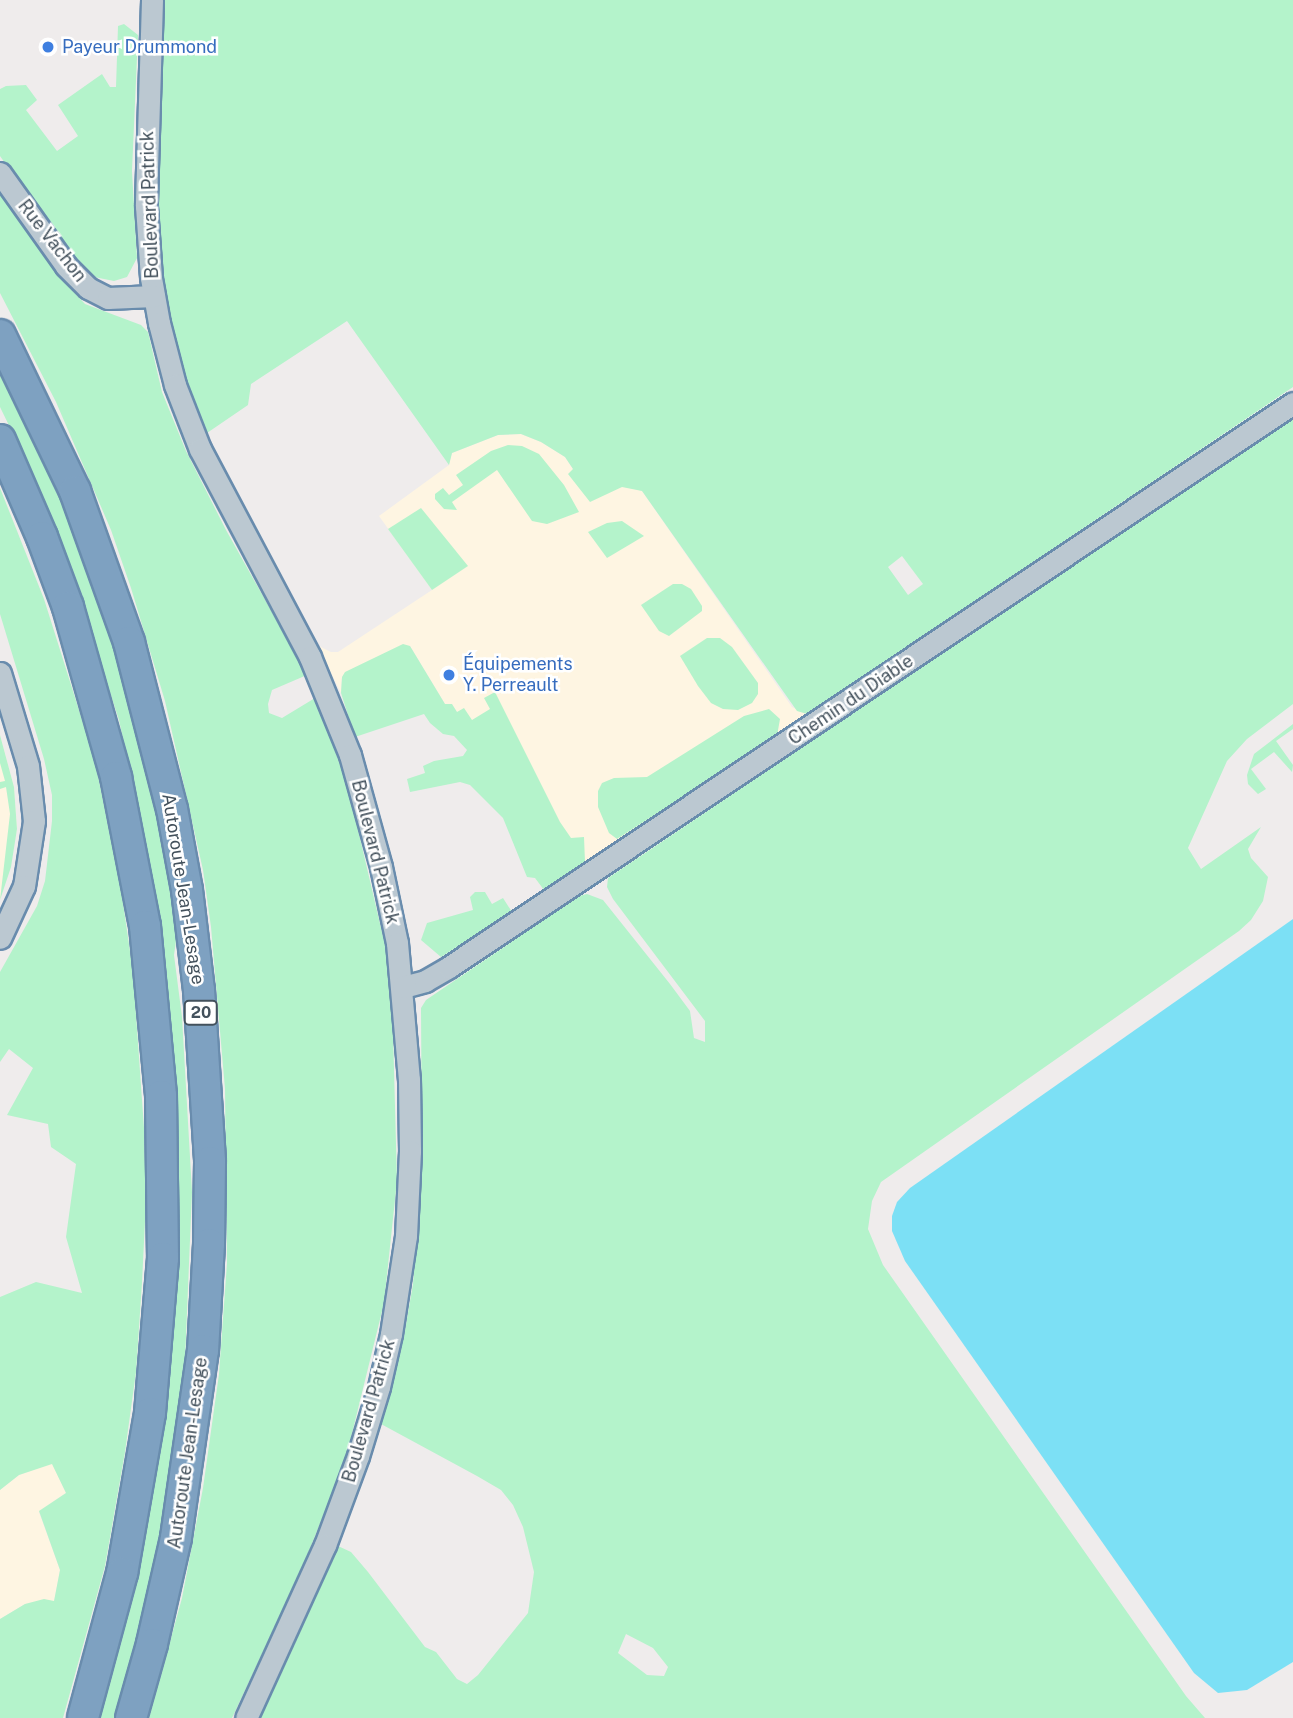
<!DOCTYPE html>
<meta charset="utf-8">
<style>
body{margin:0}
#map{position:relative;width:1293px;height:1718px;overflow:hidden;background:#efecec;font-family:"Public Sans",sans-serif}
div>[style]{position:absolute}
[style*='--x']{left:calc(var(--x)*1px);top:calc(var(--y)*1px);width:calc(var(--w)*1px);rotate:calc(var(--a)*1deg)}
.commercial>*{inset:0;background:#fef5e2}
.green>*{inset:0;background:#b4f3cb}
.water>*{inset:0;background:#7ce0f5}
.roads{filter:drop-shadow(2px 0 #698cad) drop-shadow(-2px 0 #698cad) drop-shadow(0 2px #698cad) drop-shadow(0 -2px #698cad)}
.minor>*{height:21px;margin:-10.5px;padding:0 10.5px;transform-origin:10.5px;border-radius:10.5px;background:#bbc8d1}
.highway>*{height:30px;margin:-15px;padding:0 15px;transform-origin:15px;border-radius:15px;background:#7ea1c1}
.dots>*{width:19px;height:19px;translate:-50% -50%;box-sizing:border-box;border:4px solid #fff;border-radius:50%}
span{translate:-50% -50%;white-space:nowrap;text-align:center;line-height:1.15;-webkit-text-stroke:5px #fff;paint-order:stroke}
.shield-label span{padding:2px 5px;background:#fff;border:2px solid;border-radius:5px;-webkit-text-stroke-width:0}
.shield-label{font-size:16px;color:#43515c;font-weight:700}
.shop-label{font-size:18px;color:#366cbe}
.left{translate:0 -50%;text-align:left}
.street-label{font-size:18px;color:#43515c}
</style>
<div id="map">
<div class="commercial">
<div style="clip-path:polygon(521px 434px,541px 442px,565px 457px,573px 469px,642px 491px,792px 707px,807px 714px,544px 890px,535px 878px,457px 712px,452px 705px,445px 704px,410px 646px,342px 677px,341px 693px,317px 645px,331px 652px,338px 652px,432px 590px,379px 516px,449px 465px,452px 453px,498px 435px)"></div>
<div style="clip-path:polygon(0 735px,14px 787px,17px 829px,0 900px)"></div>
<div style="clip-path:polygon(52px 1463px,66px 1493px,39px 1512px,60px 1570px,54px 1602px,25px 1604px,0 1619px,0 1490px,19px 1475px)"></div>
</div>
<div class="green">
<div style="clip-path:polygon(evenodd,165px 0,1293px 0,1293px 387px,807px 714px,797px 711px,642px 491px,622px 487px,590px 502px,568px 474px,573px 469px,565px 457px,541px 442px,521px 434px,498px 435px,452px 453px,449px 465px,347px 321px,251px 384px,248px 405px,207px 433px,190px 393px,175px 337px,165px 289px,159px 245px,157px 197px,165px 0,902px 556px,923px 584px,908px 595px,888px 567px,902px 556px)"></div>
<div style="clip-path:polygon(124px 24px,138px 35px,132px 171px,137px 258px,127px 277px,114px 281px,94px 277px,71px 257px,0 156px,0 89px,6px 86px,26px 85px,37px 100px,26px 110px,57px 151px,78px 136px,58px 105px,102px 74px,110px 87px,116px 87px,118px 26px)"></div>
<div style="clip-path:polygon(0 191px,58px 275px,85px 304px,141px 325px,148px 332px,162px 392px,186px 451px,226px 530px,307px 675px,272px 690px,268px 704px,269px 713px,282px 718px,315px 698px,328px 731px,348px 787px,385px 945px,392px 994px,397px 1181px,384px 1303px,345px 1462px,300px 1573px,232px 1718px,149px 1718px,182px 1598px,203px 1488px,219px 1374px,227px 1263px,225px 1089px,211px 927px,203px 870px,165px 701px,131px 588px,111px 530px,56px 402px,0 293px)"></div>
<div style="clip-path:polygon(0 364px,66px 505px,116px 643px,156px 798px,178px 927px,174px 955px,182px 1017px,192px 1192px,185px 1360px,158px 1553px,117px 1718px,97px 1718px,145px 1529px,168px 1377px,174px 1304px,178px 1203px,172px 1045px,155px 889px,119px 720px,64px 553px,37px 483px,0 407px)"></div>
<div style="clip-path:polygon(evenodd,1293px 417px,1293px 704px,1247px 739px,1227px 761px,1188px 848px,1201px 869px,1261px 827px,1248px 849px,1251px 858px,1268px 877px,1263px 901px,1251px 920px,1239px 931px,881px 1182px,872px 1201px,868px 1229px,883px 1265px,1186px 1696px,1205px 1718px,259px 1718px,338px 1546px,351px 1552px,368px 1572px,425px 1647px,436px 1652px,457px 1679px,467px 1684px,478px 1675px,528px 1613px,534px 1572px,523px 1527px,513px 1505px,501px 1490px,477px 1476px,381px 1424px,404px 1336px,413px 1284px,422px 1172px,421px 1008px,426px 1000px,579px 896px,587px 894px,603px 900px,670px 984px,690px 1011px,694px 1038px,705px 1042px,705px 1021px,613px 899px,607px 887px,608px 878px,1293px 417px,626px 1634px,653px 1648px,668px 1667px,664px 1676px,647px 1675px,618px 1653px,626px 1634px)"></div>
<div style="clip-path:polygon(508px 445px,522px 446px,539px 454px,564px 485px,579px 512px,547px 524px,532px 521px,497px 470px,452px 502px,457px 510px,444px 509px,435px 499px,435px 494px,443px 488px,449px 495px,463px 485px,456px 475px,491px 451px)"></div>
<div style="clip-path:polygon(0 488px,44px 599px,95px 761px,121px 889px,133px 972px,144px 1128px,146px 1201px,142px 1283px,136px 1372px,125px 1452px,105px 1566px,63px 1718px,0 1718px,0 1619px,25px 1604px,44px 1599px,54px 1601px,60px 1570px,39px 1511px,66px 1493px,52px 1464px,19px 1475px,0 1490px,0 1297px,36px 1282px,82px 1293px,66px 1237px,76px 1164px,51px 1147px,48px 1124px,7px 1115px,33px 1068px,9px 1049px,0 1062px,0 972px,37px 906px,45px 881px,52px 821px,52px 795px,44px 759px,0 614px)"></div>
<div style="clip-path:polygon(421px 508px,468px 566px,432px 590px,388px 529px)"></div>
<div style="clip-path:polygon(622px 521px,644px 536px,607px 558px,588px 532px,607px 523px)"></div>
<div style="clip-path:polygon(673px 584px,682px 584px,691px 589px,702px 606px,702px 611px,669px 636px,659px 631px,641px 605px)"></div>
<div style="clip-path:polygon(707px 638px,720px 638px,732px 647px,758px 683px,758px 694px,752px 703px,738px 710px,723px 709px,711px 703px,698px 686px,680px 656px)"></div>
<div style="clip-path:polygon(403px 644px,410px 646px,445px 704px,452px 704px,457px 712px,464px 708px,472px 720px,490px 709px,484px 698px,495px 692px,560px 822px,571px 838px,584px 837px,585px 862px,544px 890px,535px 878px,527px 877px,503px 818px,470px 785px,460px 782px,410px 792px,407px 779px,425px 773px,423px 766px,434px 761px,463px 756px,467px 750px,454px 736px,443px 734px,430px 723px,424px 714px,355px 737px,341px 693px,342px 677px,345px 672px)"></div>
<div style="clip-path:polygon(769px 709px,780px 719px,777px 736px,617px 839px,609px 833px,598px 807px,598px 791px,602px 783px,614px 778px,647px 777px,744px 716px)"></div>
<div style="clip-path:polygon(1293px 724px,1293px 729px,1276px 741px,1293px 765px,1292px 772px,1274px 752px,1251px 769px,1266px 789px,1258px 794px,1248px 784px,1247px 775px,1254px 754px)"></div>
<div style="clip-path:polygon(0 735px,14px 787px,17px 829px,11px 867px,0 900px,10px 814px,6px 787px,0 789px,0 782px,5px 781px,0 763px)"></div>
<div style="clip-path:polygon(475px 892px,485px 892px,492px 904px,503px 898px,512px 912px,441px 957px,421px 940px,427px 923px,473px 910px,470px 897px)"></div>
</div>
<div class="water">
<div style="clip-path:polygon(1293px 919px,1293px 1662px,1247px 1690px,1218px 1693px,1194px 1673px,905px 1261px,892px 1231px,892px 1216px,897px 1202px,910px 1188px)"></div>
</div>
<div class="roads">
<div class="minor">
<div style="--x:152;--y:0;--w:206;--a:91.7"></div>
<div style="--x:146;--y:206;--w:72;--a:86"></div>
<div style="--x:151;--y:278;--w:46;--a:79.9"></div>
<div style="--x:159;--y:323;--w:64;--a:75.5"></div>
<div style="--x:175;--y:385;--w:69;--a:68.7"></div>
<div style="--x:200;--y:449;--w:235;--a:62.1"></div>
<div style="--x:310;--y:657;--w:106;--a:67.8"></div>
<div style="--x:350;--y:755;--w:116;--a:74.5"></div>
<div style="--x:381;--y:867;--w:78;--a:78.1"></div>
<div style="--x:397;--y:943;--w:137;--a:85"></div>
<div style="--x:409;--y:1079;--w:72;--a:89.2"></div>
<div style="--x:410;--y:1151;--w:85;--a:92.7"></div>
<div style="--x:406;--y:1236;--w:99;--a:98.7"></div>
<div style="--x:391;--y:1334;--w:54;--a:102.8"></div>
<div style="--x:379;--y:1387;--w:72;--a:106.9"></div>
<div style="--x:358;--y:1456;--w:95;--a:110.3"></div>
<div style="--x:325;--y:1545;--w:190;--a:114.5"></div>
<div style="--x:0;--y:173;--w:114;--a:54.6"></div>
<div style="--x:66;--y:266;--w:31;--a:45"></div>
<div style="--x:88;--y:288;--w:22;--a:27"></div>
<div style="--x:108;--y:298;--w:46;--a:-2.5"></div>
<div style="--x:0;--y:673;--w:97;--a:73.2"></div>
<div style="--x:28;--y:766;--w:55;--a:83.8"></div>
<div style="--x:34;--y:821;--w:66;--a:98.7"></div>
<div style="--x:24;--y:886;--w:57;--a:114.8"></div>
<div style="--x:403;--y:987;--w:23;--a:-15"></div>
<div style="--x:425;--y:981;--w:28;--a:-30"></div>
<div style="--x:449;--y:967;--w:1015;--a:-33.75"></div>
</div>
<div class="highway">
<div style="--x:0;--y:335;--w:173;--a:64.3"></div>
<div style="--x:75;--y:491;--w:160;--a:70.3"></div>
<div style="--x:129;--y:642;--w:172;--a:75.6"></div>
<div style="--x:172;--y:809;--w:82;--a:79.5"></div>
<div style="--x:187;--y:890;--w:101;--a:83.2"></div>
<div style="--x:199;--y:990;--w:172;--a:86.3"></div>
<div style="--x:210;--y:1162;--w:82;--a:90.7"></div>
<div style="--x:209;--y:1244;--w:106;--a:93.2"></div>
<div style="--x:203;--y:1350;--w:190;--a:98.2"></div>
<div style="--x:176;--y:1538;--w:109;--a:102.8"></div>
<div style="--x:152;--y:1644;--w:77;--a:105.8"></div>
<div style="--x:0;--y:440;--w:106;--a:66.6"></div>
<div style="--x:42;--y:537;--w:75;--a:69.6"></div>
<div style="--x:68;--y:607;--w:177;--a:74.2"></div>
<div style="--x:116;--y:777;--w:152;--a:79"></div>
<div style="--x:145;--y:926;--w:171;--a:84.6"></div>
<div style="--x:161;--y:1096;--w:162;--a:89.3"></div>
<div style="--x:163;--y:1258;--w:156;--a:94.8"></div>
<div style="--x:150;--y:1413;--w:162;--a:99.9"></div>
<div style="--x:122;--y:1573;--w:150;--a:105.1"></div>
</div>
</div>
<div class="dots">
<div style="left:48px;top:47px;background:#3f7fe0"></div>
<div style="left:449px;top:675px;background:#3f7fe0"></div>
</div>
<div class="shield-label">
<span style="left:201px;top:1013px">20</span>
</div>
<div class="shop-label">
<span class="left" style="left:62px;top:47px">Payeur Drummond</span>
<span class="left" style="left:463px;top:675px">Équipements<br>Y. Perreault</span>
</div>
<div class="street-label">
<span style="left:150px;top:205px;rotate:-92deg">Boulevard Patrick</span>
<span style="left:52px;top:241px;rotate:52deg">Rue Vachon</span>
<span style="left:851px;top:700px;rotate:-34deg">Chemin du Diable</span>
<span style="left:375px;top:852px;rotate:76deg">Boulevard Patrick</span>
<span style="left:183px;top:889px;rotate:81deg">Autoroute Jean-Lesage</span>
<span style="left:369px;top:1411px;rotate:-74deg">Boulevard Patrick</span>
<span style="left:188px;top:1453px;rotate:-82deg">Autoroute Jean-Lesage</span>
</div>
</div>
